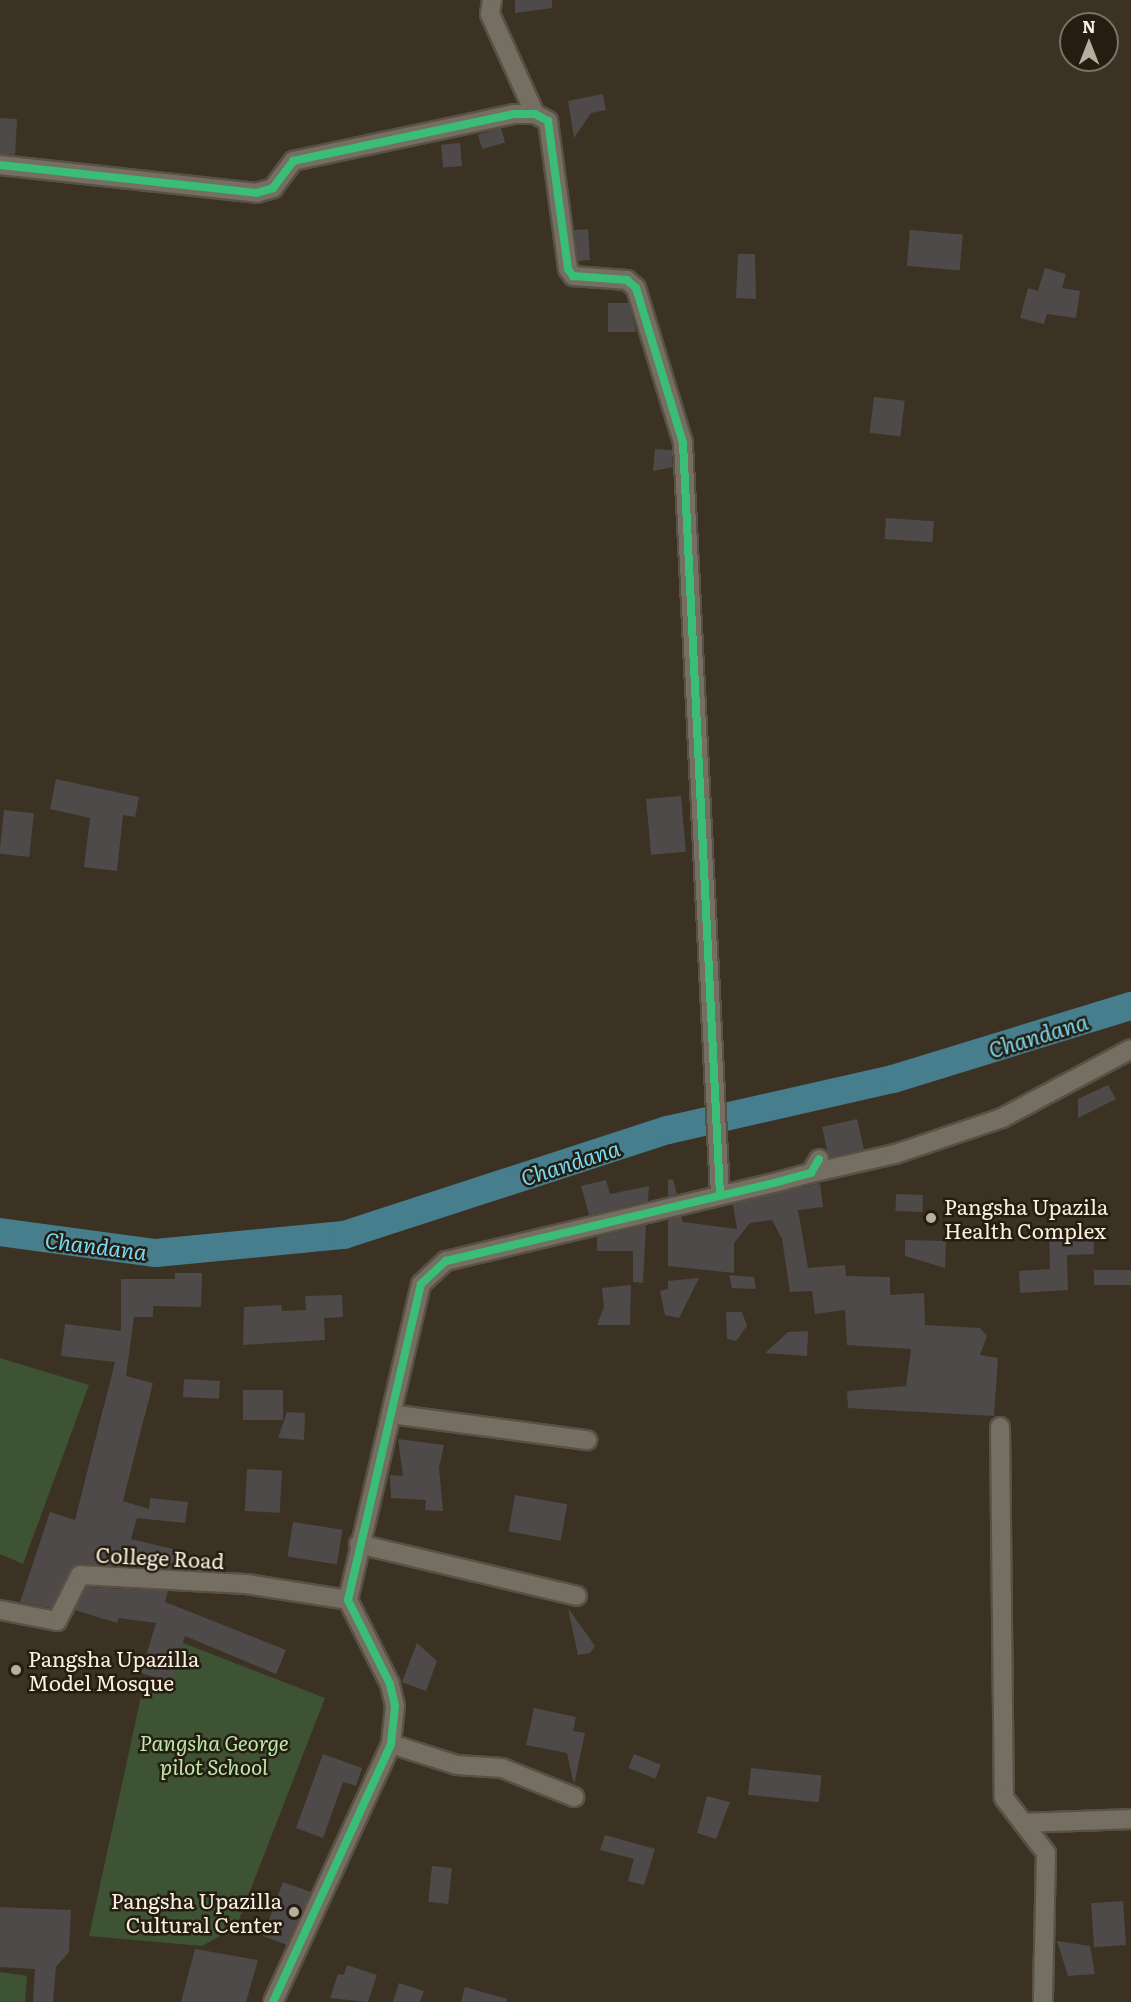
<!DOCTYPE html>
<style>
body{margin:0}
#map{position:relative;width:1131px;height:2002px;overflow:hidden;background:#3b3223;font-family:Literata,serif}
div>[style]{position:absolute}
[style*='--x']{left:calc(var(--x)*1px);top:calc(var(--y)*1px);width:calc(var(--w)*1px);rotate:calc(var(--a)*1deg)}
.green>*{inset:0;background:#3e5333}
.river>*{height:28px;margin:-14px;padding:0 14px;transform-origin:14px;border-radius:14px;background:#477e8d}
.building>*{inset:0;background:#4e4a4a;transform-origin:0 0}
.roads{filter:drop-shadow(2px 0 #585144) drop-shadow(-2px 0 #585144) drop-shadow(0 2px #585144) drop-shadow(0 -2px #585144)}
.minor>*{height:18px;margin:-9px;padding:0 9px;transform-origin:9px;border-radius:9px;background:#756e63}
.cycleway>*{height:8px;margin:-4px;padding:0 4px;transform-origin:4px;border-radius:4px;background:#3abd76}
.dots>*{width:16px;height:16px;translate:-50% -50%;box-sizing:border-box;border:3px solid #251d11;border-radius:50%}
span{translate:-50% -50%;white-space:nowrap;text-align:center;line-height:1.15;-webkit-text-stroke:5px #251d11;paint-order:stroke}
.poi-label{font-size:21px;color:#fbf0e0}
.left{translate:0 -50%;text-align:left}
.right{translate:-100% -50%;text-align:right}
.street-label{font-size:21px;color:#fbf0e0}
.park-label{font-size:21px;color:#b9e8a8;font-style:italic}
.water-label{font-size:22px;color:#78d9f3;font-style:italic}
.north{position:absolute;left:1059px;top:12px;width:60px;height:60px;box-sizing:border-box;background:#251d11;border:2px solid #7b7164;border-radius:50%;rotate:0deg;font-size:16px;font-weight:700;line-height:24px;text-align:center;color:#fbf0e0}
.north::after{content:'';display:block;margin:auto;width:21px;height:27px;background:#b8ae9e;clip-path:polygon(50% 0,100% 100%,50% 72%,0 100%)}
</style>
<div id="map">
<div class="green">
<div style="clip-path:polygon(0 1358px,89px 1385px,23px 1564px,0 1554px)"></div>
<div style="clip-path:polygon(183px 1643px,325px 1698px,236px 1927px,202px 1946px,89px 1936px,143px 1687px,164px 1687px)"></div>
<div style="clip-path:polygon(0 1972px,27px 1976px,25px 2002px,0 2002px)"></div>
</div>
<div class="river">
<div style="--x:0;--y:1232;--w:157;--a:7.7"></div>
<div style="--x:156;--y:1253;--w:189;--a:-5.5"></div>
<div style="--x:344;--y:1235;--w:341;--a:-18"></div>
<div style="--x:668;--y:1130;--w:231;--a:-12.8"></div>
<div style="--x:893;--y:1079;--w:249;--a:-17.1"></div>
</div>
<div class="building">
<div style="clip-path:polygon(515px 0,552px 0,552px 8px,515px 13px)"></div>
<div style="clip-path:polygon(603px 94px,606px 110px,591px 113px,574px 138px,568px 101px)"></div>
<div style="left:0;top:118px;width:17px;height:36px;rotate:3deg"></div>
<div style="left:501px;top:128px;width:15px;height:24px;rotate:74deg"></div>
<div style="left:460px;top:143px;width:23px;height:19px;rotate:85deg"></div>
<div style="clip-path:polygon(588px 229px,590px 260px,578px 261px,574px 230px)"></div>
<div style="left:910px;top:230px;width:53px;height:36px;rotate:5deg"></div>
<div style="clip-path:polygon(738px 254px,755px 254px,756px 299px,736px 298px)"></div>
<div style="clip-path:polygon(1045px 268px,1066px 274px,1062px 288px,1080px 291px,1076px 318px,1047px 314px,1044px 324px,1020px 318px,1028px 288px,1038px 291px)"></div>
<div style="clip-path:polygon(608px 303px,629px 303px,636px 332px,608px 332px)"></div>
<div style="left:874px;top:397px;width:31px;height:36px;rotate:7deg"></div>
<div style="clip-path:polygon(655px 449px,672px 450px,673px 467px,653px 471px)"></div>
<div style="left:886px;top:518px;width:48px;height:21px;rotate:4deg"></div>
<div style="clip-path:polygon(56px 779px,139px 797px,135px 817px,123px 815px,117px 871px,84px 867px,90px 818px,50px 809px)"></div>
<div style="left:681px;top:796px;width:56px;height:35px;rotate:85deg"></div>
<div style="left:4px;top:810px;width:30px;height:44px;rotate:6deg"></div>
<div style="clip-path:polygon(1108px 1085px,1116px 1099px,1078px 1118px,1078px 1099px)"></div>
<div style="left:857px;top:1119px;width:31px;height:36px;rotate:77deg"></div>
<div style="clip-path:polygon(673px 1179px,677px 1194px,668px 1196px,668px 1180px)"></div>
<div style="clip-path:polygon(606px 1180px,610px 1194px,649px 1186px,648px 1201px,589px 1215px,581px 1186px)"></div>
<div style="clip-path:polygon(820px 1183px,823px 1207px,798px 1210px,808px 1268px,845px 1265px,846px 1276px,890px 1277px,890px 1295px,924px 1293px,925px 1325px,980px 1328px,987px 1336px,980px 1355px,998px 1358px,994px 1416px,848px 1408px,847px 1391px,906px 1386px,911px 1349px,847px 1345px,845px 1310px,815px 1314px,812px 1291px,790px 1292px,782px 1239px,772px 1220px,750px 1223px,734px 1243px,734px 1273px,668px 1266px,668px 1220px,681px 1216px,683px 1222px,737px 1229px,733px 1204px)"></div>
<div style="left:896px;top:1194px;width:27px;height:17px;rotate:2deg"></div>
<div style="clip-path:polygon(646px 1225px,643px 1283px,633px 1282px,633px 1251px,597px 1251px,597px 1237px)"></div>
<div style="clip-path:polygon(1093px 1228px,1094px 1254px,1067px 1255px,1068px 1290px,1020px 1293px,1019px 1271px,1050px 1269px,1049px 1230px)"></div>
<div style="clip-path:polygon(905px 1240px,946px 1241px,945px 1268px,905px 1256px)"></div>
<div style="left:1131px;top:1270px;width:15px;height:37px;rotate:90deg"></div>
<div style="clip-path:polygon(175px 1273px,202px 1273px,201px 1307px,153px 1306px,153px 1317px,134px 1317px,126px 1376px,153px 1383px,123px 1501px,149px 1509px,150px 1498px,188px 1502px,185px 1523px,137px 1518px,131px 1539px,177px 1550px,173px 1569px,80px 1564px,70px 1570px,51px 1608px,20px 1602px,50px 1512px,75px 1520px,115px 1362px,61px 1356px,65px 1324px,121px 1331px,121px 1279px,175px 1279px)"></div>
<div style="clip-path:polygon(729px 1275px,754px 1277px,756px 1289px,732px 1288px)"></div>
<div style="clip-path:polygon(699px 1278px,679px 1318px,665px 1315px,660px 1291px,668px 1289px,668px 1281px)"></div>
<div style="clip-path:polygon(631px 1285px,630px 1325px,597px 1325px,604px 1307px,602px 1288px)"></div>
<div style="clip-path:polygon(342px 1295px,343px 1317px,324px 1318px,325px 1340px,243px 1345px,244px 1307px,281px 1305px,282px 1311px,306px 1310px,305px 1296px)"></div>
<div style="clip-path:polygon(726px 1312px,742px 1312px,747px 1326px,736px 1341px,727px 1339px)"></div>
<div style="clip-path:polygon(808px 1331px,807px 1356px,765px 1353px,788px 1332px)"></div>
<div style="left:184px;top:1379px;width:36px;height:18px;rotate:3deg"></div>
<div style="left:243px;top:1390px;width:40px;height:30px"></div>
<div style="clip-path:polygon(287px 1412px,305px 1413px,304px 1440px,278px 1438px)"></div>
<div style="clip-path:polygon(398px 1439px,444px 1445px,439px 1468px,443px 1511px,425px 1510px,426px 1500px,391px 1498px,390px 1475px,403px 1476px)"></div>
<div style="left:247px;top:1469px;width:35px;height:42px;rotate:3deg"></div>
<div style="left:515px;top:1495px;width:53px;height:37px;rotate:10deg"></div>
<div style="left:293px;top:1522px;width:50px;height:35px;rotate:9deg"></div>
<div style="clip-path:polygon(87px 1587px,168px 1591px,165px 1602px,286px 1650px,276px 1674px,185px 1636px,171px 1682px,141px 1673px,156px 1623px,119px 1618px,117px 1623px,75px 1610px)"></div>
<div style="clip-path:polygon(568px 1608px,595px 1646px,590px 1653px,578px 1655px)"></div>
<div style="clip-path:polygon(417px 1643px,437px 1661px,426px 1691px,402px 1682px)"></div>
<div style="clip-path:polygon(534px 1708px,576px 1717px,573px 1731px,585px 1733px,574px 1785px,567px 1753px,526px 1745px)"></div>
<div style="clip-path:polygon(323px 1754px,362px 1768px,356px 1786px,343px 1782px,323px 1838px,296px 1828px)"></div>
<div style="left:634px;top:1754px;width:29px;height:15px;rotate:22deg"></div>
<div style="left:751px;top:1768px;width:71px;height:27px;rotate:6deg"></div>
<div style="clip-path:polygon(707px 1796px,730px 1802px,716px 1839px,697px 1833px)"></div>
<div style="clip-path:polygon(605px 1835px,655px 1849px,644px 1885px,628px 1881px,634px 1859px,600px 1850px)"></div>
<div style="left:432px;top:1866px;width:20px;height:36px;rotate:6deg"></div>
<div style="clip-path:polygon(283px 1882px,311px 1892px,287px 1945px,263px 1936px)"></div>
<div style="left:1123px;top:1901px;width:44px;height:32px;rotate:86deg"></div>
<div style="clip-path:polygon(0 1907px,71px 1910px,69px 1952px,56px 1967px,53px 2002px,33px 2002px,35px 1969px,0 1967px)"></div>
<div style="clip-path:polygon(1057px 1941px,1090px 1946px,1095px 1974px,1068px 1976px)"></div>
<div style="clip-path:polygon(195px 1949px,258px 1960px,246px 2002px,181px 2002px)"></div>
<div style="clip-path:polygon(347px 1965px,377px 1975px,368px 2002px,330px 1998px,338px 1974px,344px 1975px)"></div>
<div style="clip-path:polygon(399px 1983px,424px 1991px,420px 2002px,393px 2002px)"></div>
<div style="clip-path:polygon(465px 1987px,507px 1999px,506px 2002px,461px 2002px)"></div>
</div>
<div class="roads">
<div class="minor">
<div style="--x:492;--y:0;--w:14;--a:98"></div>
<div style="--x:490;--y:14;--w:110;--a:65.8"></div>
<div style="--x:0;--y:165;--w:258;--a:6.2"></div>
<div style="--x:256;--y:193;--w:18;--a:-16"></div>
<div style="--x:273;--y:188;--w:34;--a:-53"></div>
<div style="--x:293;--y:161;--w:226;--a:-12"></div>
<div style="--x:514;--y:114;--w:21;--a:0"></div>
<div style="--x:535;--y:114;--w:15;--a:28"></div>
<div style="--x:548;--y:121;--w:149;--a:82.3"></div>
<div style="--x:568;--y:269;--w:9;--a:54"></div>
<div style="--x:573;--y:276;--w:54;--a:4.2"></div>
<div style="--x:627;--y:280;--w:12;--a:42"></div>
<div style="--x:636;--y:288;--w:162;--a:73.1"></div>
<div style="--x:683;--y:443;--w:751;--a:87.18"></div>
<div style="--x:811;--y:1173;--w:86;--a:-12.7"></div>
<div style="--x:895;--y:1154;--w:113;--a:-18.6"></div>
<div style="--x:1002;--y:1118;--w:146;--a:-28.1"></div>
<div style="--x:391;--y:1414;--w:198;--a:7.6"></div>
<div style="--x:1000;--y:1427;--w:371;--a:89.4"></div>
<div style="--x:1004;--y:1798;--w:69;--a:52.6"></div>
<div style="--x:1046;--y:1853;--w:149;--a:91.2"></div>
<div style="--x:359;--y:1544;--w:224;--a:13.4"></div>
<div style="--x:0;--y:1610;--w:58;--a:10.9"></div>
<div style="--x:57;--y:1621;--w:51;--a:-63.4"></div>
<div style="--x:80;--y:1575;--w:166;--a:3.1"></div>
<div style="--x:246;--y:1584;--w:103;--a:8.9"></div>
<div style="--x:391;--y:1744;--w:69;--a:17.7"></div>
<div style="--x:457;--y:1765;--w:45;--a:3.8"></div>
<div style="--x:502;--y:1768;--w:78;--a:21.9"></div>
<div style="--x:1023;--y:1823;--w:108;--a:-2.1"></div>
<div style="--x:273;--y:2002;--w:284;--a:-65.4"></div>
<div style="--x:391;--y:1744;--w:38;--a:-84"></div>
<div style="--x:395;--y:1706;--w:23;--a:-103"></div>
<div style="--x:390;--y:1684;--w:94;--a:-116.6"></div>
<div style="--x:348;--y:1600;--w:324;--a:-77"></div>
<div style="--x:421;--y:1284;--w:34;--a:-43"></div>
<div style="--x:446;--y:1261;--w:344;--a:-13.4"></div>
<div style="--x:781;--y:1181;--w:31;--a:-15"></div>
<div style="--x:811;--y:1173;--w:16;--a:-60"></div>
</div>
</div>
<div class="cycleway">
<div style="--x:0;--y:165;--w:258;--a:6.2"></div>
<div style="--x:256;--y:193;--w:18;--a:-16"></div>
<div style="--x:273;--y:188;--w:34;--a:-53"></div>
<div style="--x:293;--y:161;--w:226;--a:-12"></div>
<div style="--x:514;--y:114;--w:21;--a:0"></div>
<div style="--x:535;--y:114;--w:15;--a:28"></div>
<div style="--x:548;--y:121;--w:149;--a:82.3"></div>
<div style="--x:568;--y:269;--w:9;--a:54"></div>
<div style="--x:573;--y:276;--w:54;--a:4.2"></div>
<div style="--x:627;--y:280;--w:12;--a:42"></div>
<div style="--x:636;--y:288;--w:162;--a:73.1"></div>
<div style="--x:683;--y:443;--w:751;--a:87.18"></div>
<div style="--x:273;--y:2002;--w:284;--a:-65.4"></div>
<div style="--x:391;--y:1744;--w:38;--a:-84"></div>
<div style="--x:395;--y:1706;--w:23;--a:-103"></div>
<div style="--x:390;--y:1684;--w:94;--a:-116.6"></div>
<div style="--x:348;--y:1600;--w:324;--a:-77"></div>
<div style="--x:421;--y:1284;--w:34;--a:-43"></div>
<div style="--x:446;--y:1261;--w:344;--a:-13.4"></div>
<div style="--x:781;--y:1181;--w:31;--a:-15"></div>
<div style="--x:811;--y:1173;--w:16;--a:-60"></div>
</div>
<div class="dots">
<div style="left:931px;top:1218px;background:#b8ae9e"></div>
<div style="left:16px;top:1670px;background:#b8ae9e"></div>
<div style="left:294px;top:1912px;background:#b8ae9e"></div>
</div>
<div class="poi-label">
<span class="left" style="left:944px;top:1218px">Pangsha Upazila<br>Health Complex</span>
<span class="left" style="left:28px;top:1670px">Pangsha Upazilla<br>Model Mosque</span>
<span class="right" style="left:282px;top:1912px">Pangsha Upazilla<br>Cultural Center</span>
</div>
<div class="street-label">
<span style="left:160px;top:1557px;rotate:3deg">College Road</span>
</div>
<div class="park-label">
<span style="left:214px;top:1754px">Pangsha George<br>pilot School</span>
</div>
<div class="water-label">
<span style="left:1038px;top:1035px;rotate:-17deg">Chandana</span>
<span style="left:570px;top:1162px;rotate:-18deg">Chandana</span>
<span style="left:96px;top:1245px;rotate:7deg">Chandana</span>
</div>
<div class="north">N</div>
</div>
